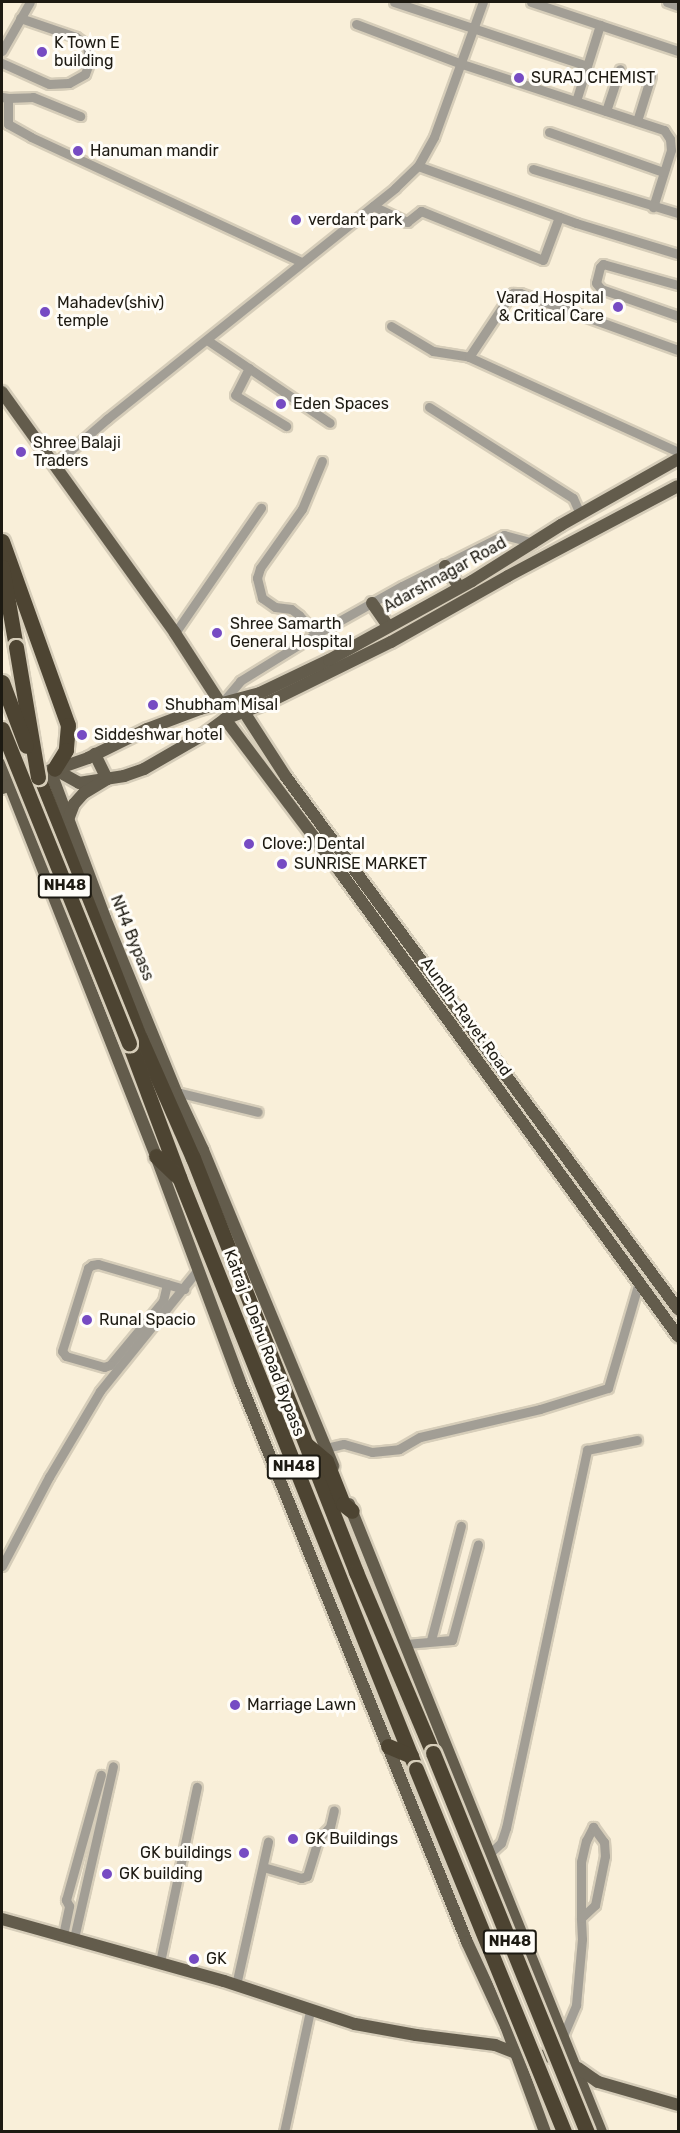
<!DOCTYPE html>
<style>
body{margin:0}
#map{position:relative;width:680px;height:2133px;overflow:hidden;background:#f9efd9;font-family:Rubik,sans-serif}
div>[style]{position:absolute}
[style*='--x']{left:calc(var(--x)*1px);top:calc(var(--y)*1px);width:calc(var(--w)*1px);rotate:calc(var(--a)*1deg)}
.roads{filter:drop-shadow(2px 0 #d6cdb9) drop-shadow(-2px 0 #d6cdb9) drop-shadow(0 2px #d6cdb9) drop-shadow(0 -2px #d6cdb9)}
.minor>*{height:9px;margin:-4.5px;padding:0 4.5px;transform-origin:4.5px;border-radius:4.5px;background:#a29e95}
.major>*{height:12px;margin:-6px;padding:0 6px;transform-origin:6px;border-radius:6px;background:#635c4c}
.highway>*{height:15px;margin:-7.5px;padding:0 7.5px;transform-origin:7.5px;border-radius:7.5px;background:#4d4432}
.bridges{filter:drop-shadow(2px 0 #d6cdb9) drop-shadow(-2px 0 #d6cdb9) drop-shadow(0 2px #d6cdb9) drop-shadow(0 -2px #d6cdb9)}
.highway-bridge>*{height:15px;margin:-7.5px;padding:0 7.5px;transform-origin:7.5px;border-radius:7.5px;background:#4d4432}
.dots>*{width:16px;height:16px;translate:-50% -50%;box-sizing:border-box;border:3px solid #fffdf8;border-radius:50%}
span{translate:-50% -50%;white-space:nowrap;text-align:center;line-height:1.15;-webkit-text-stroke:6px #fffdf8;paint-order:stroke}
.shield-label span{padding:2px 4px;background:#fffdf8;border:2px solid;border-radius:4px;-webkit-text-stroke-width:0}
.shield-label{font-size:15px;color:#1d1a12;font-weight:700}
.poi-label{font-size:16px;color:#1d1a12}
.left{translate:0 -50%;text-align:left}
.right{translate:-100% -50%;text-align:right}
.street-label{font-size:16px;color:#1d1a12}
.frame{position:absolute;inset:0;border:3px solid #1d1a12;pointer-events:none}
</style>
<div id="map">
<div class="roads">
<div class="minor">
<div style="--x:394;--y:2;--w:203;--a:18.3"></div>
<div style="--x:531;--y:2;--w:155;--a:18.4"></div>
<div style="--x:667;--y:2;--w:12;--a:20"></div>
<div style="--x:356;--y:24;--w:113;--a:20.7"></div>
<div style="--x:462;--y:64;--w:213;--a:18.1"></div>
<div style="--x:664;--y:130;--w:11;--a:56"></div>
<div style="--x:670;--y:139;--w:11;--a:85"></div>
<div style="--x:671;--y:150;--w:60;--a:107.5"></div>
<div style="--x:2;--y:51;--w:56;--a:-60.3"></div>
<div style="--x:2;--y:63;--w:51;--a:24.1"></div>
<div style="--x:49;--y:84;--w:20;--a:-3"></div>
<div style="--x:69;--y:83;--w:18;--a:-29"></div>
<div style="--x:85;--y:74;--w:12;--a:-70"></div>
<div style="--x:89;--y:63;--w:18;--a:-96"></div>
<div style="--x:87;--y:45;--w:14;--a:-144"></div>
<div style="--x:76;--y:37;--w:59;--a:-161.3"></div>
<div style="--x:2;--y:97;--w:6;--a:9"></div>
<div style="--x:8;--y:98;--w:26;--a:90"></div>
<div style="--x:8;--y:124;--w:26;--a:29"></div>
<div style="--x:31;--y:137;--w:298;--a:24.8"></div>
<div style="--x:8;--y:98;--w:25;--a:-2"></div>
<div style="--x:33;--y:97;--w:51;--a:22"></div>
<div style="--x:576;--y:101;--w:80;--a:-72.5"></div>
<div style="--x:606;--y:111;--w:44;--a:-71.6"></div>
<div style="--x:637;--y:121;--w:47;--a:-72.7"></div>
<div style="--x:549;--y:132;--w:121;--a:19.3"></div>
<div style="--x:418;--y:166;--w:168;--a:19.8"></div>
<div style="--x:576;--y:223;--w:107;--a:16.9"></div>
<div style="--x:533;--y:169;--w:152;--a:16.9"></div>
<div style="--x:373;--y:206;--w:38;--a:25"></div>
<div style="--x:407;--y:222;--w:18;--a:-38"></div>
<div style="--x:421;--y:211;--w:131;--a:21.9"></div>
<div style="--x:543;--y:260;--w:46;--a:-69.6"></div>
<div style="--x:678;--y:285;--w:78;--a:-164.4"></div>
<div style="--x:603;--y:264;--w:4;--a:135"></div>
<div style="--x:600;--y:267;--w:16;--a:104"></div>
<div style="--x:596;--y:283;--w:8;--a:50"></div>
<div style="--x:601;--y:289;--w:82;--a:19.3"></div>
<div style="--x:391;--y:326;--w:49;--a:30.8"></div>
<div style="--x:433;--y:351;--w:36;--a:9"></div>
<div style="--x:469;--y:357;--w:230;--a:24.4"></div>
<div style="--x:207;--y:340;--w:148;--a:34"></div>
<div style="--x:469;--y:357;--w:72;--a:-56.3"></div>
<div style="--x:509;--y:297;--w:6;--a:-45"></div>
<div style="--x:513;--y:293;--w:7;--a:0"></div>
<div style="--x:520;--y:293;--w:168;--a:19.8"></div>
<div style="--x:249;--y:368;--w:30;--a:117"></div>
<div style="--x:235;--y:395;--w:60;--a:31.3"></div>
<div style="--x:429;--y:407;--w:170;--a:32.3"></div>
<div style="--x:573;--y:498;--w:17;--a:66"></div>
<div style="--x:55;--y:464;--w:69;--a:-40.9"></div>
<div style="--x:107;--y:419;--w:369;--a:-38.7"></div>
<div style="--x:395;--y:188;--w:32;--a:-44"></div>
<div style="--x:418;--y:166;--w:33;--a:-61"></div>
<div style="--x:434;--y:137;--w:144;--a:-70.1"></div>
<div style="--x:175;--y:633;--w:152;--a:-55.5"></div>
<div style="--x:316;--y:634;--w:25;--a:-132"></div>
<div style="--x:299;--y:615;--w:10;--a:-143"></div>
<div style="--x:291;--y:609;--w:16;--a:-173"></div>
<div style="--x:275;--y:607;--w:16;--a:-145"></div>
<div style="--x:262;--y:598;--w:21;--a:-104"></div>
<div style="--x:257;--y:578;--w:10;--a:-73"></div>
<div style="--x:260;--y:568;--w:72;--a:-54.6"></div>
<div style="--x:302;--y:509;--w:52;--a:-67.4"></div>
<div style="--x:221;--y:704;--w:30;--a:-50"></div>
<div style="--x:240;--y:681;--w:89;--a:-31.7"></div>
<div style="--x:316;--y:634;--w:98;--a:-29.2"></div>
<div style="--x:402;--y:586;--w:114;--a:-26.6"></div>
<div style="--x:504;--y:535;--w:31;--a:15"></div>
<div style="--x:176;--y:1092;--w:84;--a:13.7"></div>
<div style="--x:167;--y:1284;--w:17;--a:103"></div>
<div style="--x:163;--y:1301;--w:83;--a:129.6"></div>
<div style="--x:110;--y:1365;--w:6;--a:162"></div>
<div style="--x:104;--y:1367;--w:40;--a:-164"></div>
<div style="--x:66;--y:1356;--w:6;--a:-129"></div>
<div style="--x:62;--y:1351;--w:87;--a:-72.6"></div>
<div style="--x:88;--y:1268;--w:5;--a:-37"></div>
<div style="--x:92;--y:1265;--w:6;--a:-9"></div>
<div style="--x:98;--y:1264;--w:90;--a:16.2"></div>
<div style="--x:326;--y:1448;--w:18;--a:-13"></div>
<div style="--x:344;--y:1444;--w:29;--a:16"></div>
<div style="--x:372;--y:1452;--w:27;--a:-6"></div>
<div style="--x:399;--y:1449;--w:24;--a:-30"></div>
<div style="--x:420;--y:1437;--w:123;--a:-13.1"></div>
<div style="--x:540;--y:1409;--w:71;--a:-17.2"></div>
<div style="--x:608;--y:1388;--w:110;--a:-73.7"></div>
<div style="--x:2;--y:1566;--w:101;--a:-62.2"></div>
<div style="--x:49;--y:1477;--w:100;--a:-59.3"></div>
<div style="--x:100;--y:1391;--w:154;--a:-51.1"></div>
<div style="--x:431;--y:1640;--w:118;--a:-75.3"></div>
<div style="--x:406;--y:1644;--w:46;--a:-5"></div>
<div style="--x:452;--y:1640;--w:99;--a:-74.8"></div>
<div style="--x:489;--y:1854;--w:16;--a:-43"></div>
<div style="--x:501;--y:1843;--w:16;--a:-72"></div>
<div style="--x:506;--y:1828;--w:387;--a:-77.9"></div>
<div style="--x:587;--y:1450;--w:51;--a:-11.3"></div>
<div style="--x:263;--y:1867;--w:40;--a:16"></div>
<div style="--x:301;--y:1878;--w:6;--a:-18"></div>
<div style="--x:307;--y:1876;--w:39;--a:-73"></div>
<div style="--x:318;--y:1839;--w:17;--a:-45"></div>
<div style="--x:330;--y:1827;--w:17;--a:-77"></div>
<div style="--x:63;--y:1935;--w:30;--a:-78"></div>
<div style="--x:69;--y:1906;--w:7;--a:-117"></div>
<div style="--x:66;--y:1900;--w:130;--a:-74.4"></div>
<div style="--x:74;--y:1938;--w:176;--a:-77.2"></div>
<div style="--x:160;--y:1962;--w:179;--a:-78.1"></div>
<div style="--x:236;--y:1985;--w:147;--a:-77.4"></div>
<div style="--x:563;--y:2036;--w:34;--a:-67"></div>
<div style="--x:576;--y:2005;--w:66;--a:-84.8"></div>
<div style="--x:582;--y:1939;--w:21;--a:-93"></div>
<div style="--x:581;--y:1918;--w:56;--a:-90"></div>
<div style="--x:581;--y:1862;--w:22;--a:-77"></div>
<div style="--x:586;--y:1841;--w:16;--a:-63"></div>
<div style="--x:593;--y:1827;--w:19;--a:54"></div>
<div style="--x:604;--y:1842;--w:14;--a:86"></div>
<div style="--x:605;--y:1856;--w:50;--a:101.5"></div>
<div style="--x:595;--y:1905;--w:19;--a:137"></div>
<div style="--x:284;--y:2132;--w:124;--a:-77.9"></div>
</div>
<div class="major">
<div style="--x:2;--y:392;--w:297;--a:54.3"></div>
<div style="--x:175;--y:633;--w:85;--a:57.1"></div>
<div style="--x:445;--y:566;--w:25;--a:56"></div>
<div style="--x:372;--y:603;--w:28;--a:55"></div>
<div style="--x:244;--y:712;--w:77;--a:57.1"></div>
<div style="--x:286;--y:777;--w:661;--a:53.62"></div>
<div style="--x:225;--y:719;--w:193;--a:53"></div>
<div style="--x:341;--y:873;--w:573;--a:53.95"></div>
<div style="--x:2;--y:765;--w:420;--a:68.5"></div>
<div style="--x:156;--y:1156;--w:241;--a:69.6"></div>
<div style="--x:240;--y:1382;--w:604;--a:67.93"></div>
<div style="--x:467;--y:1942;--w:93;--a:65.1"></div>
<div style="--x:506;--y:2026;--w:113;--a:69.8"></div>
<div style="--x:54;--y:769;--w:29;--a:29"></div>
<div style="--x:79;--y:783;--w:46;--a:-8.8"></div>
<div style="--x:124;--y:776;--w:21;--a:-19"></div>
<div style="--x:144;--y:769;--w:68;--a:-30"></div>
<div style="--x:203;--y:735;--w:27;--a:-36"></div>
<div style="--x:225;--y:719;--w:47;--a:-21.1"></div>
<div style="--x:269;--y:702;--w:136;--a:-26.2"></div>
<div style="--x:391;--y:642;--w:134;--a:-29.4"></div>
<div style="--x:508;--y:576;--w:192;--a:-27.9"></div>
<div style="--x:50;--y:770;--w:158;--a:69.6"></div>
<div style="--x:105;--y:918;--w:188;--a:67.8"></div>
<div style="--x:176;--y:1092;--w:64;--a:65"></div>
<div style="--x:203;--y:1150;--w:342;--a:67.6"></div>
<div style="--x:2;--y:788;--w:91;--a:-19.2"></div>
<div style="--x:88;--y:758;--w:66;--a:-26.2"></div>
<div style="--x:147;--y:729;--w:57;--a:-20.7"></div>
<div style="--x:200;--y:709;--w:62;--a:-14.9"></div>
<div style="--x:260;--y:693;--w:76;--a:-25.6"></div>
<div style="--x:329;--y:660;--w:163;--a:-28.9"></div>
<div style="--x:472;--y:581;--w:105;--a:-32.2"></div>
<div style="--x:561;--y:525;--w:134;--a:-29.4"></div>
<div style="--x:69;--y:817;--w:14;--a:-69"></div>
<div style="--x:74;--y:804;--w:15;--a:-48"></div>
<div style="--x:84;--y:793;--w:27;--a:-31"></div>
<div style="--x:107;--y:779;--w:28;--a:-116"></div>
<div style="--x:349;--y:1504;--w:677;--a:68.14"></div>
<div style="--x:2;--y:1919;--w:230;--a:15.6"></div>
<div style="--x:224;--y:1981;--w:138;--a:18.2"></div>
<div style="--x:355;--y:2024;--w:62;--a:10.2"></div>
<div style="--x:416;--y:2035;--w:80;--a:7.2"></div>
<div style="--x:495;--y:2045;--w:22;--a:21"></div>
<div style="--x:516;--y:2053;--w:47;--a:6.1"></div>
<div style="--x:578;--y:2068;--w:24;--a:35"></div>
<div style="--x:598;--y:2082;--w:83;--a:16"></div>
</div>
<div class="highway">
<div style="--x:2;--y:541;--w:195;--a:70.3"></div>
<div style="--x:68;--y:725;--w:25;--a:95"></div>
<div style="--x:66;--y:750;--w:22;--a:122"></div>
<div style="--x:2;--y:567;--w:81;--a:80.1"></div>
<div style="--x:38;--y:777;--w:280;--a:68.7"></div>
<div style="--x:140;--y:1038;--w:131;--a:66.2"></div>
<div style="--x:193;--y:1158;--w:445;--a:68.5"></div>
<div style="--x:356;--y:1572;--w:197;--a:67"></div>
<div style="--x:129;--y:1043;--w:143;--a:69.5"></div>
<div style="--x:179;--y:1177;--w:638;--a:68.18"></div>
<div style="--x:156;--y:1156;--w:28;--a:44"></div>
<div style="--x:307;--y:1445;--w:25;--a:40"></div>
<div style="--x:326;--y:1461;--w:46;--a:68.4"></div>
<div style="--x:343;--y:1504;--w:11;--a:38"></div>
<div style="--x:388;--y:1746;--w:25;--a:23"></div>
</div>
</div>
<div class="bridges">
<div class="highway-bridge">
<div style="--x:16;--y:647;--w:132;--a:80.4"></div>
<div style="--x:2;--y:682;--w:68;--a:69.4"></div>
<div style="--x:2;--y:729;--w:339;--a:68"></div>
<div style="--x:433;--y:1753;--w:409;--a:67.9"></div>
<div style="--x:416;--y:1769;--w:392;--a:67.8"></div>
</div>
</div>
<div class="dots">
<div style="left:42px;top:52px;background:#764bc3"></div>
<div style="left:519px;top:78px;background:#764bc3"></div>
<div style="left:78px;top:151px;background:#764bc3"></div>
<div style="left:296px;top:220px;background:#764bc3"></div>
<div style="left:618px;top:307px;background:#764bc3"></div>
<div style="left:45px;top:312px;background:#764bc3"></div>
<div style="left:281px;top:404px;background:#764bc3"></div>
<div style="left:21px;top:452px;background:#764bc3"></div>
<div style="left:217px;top:633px;background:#764bc3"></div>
<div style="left:153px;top:705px;background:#764bc3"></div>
<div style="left:82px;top:735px;background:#764bc3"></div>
<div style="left:249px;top:844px;background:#764bc3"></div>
<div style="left:282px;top:864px;background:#764bc3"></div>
<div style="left:87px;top:1320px;background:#764bc3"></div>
<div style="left:235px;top:1705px;background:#764bc3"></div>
<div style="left:293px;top:1839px;background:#764bc3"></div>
<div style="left:244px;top:1853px;background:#764bc3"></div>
<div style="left:107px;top:1874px;background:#764bc3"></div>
<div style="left:194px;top:1959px;background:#764bc3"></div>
</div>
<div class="shield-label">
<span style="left:65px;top:886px">NH48</span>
<span style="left:294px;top:1467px">NH48</span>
<span style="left:510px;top:1942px">NH48</span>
</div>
<div class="poi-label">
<span class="left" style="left:54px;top:52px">K Town E<br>building</span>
<span class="left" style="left:531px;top:78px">SURAJ CHEMIST</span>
<span class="left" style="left:90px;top:151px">Hanuman mandir</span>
<span class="left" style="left:308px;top:220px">verdant park</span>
<span class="right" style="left:604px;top:307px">Varad Hospital<br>&amp; Critical Care</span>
<span class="left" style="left:57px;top:312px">Mahadev(shiv)<br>temple</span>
<span class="left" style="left:293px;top:404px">Eden Spaces</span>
<span class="left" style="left:33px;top:452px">Shree Balaji<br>Traders</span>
<span class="left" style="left:230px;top:633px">Shree Samarth<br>General Hospital</span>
<span class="left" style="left:165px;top:705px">Shubham Misal</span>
<span class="left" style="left:94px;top:735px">Siddeshwar hotel</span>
<span class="left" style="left:262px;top:844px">Clove:) Dental</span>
<span class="left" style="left:294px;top:864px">SUNRISE MARKET</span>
<span class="left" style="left:99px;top:1320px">Runal Spacio</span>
<span class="left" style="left:247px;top:1705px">Marriage Lawn</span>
<span class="left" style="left:305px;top:1839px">GK Buildings</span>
<span class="right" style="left:232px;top:1853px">GK buildings</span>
<span class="left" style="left:119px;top:1874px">GK building</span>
<span class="left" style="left:206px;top:1959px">GK</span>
</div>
<div class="street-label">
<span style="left:445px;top:575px;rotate:-29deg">Adarshnagar Road</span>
<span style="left:132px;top:938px;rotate:68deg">NH4 Bypass</span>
<span style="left:466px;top:1017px;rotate:54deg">Aundh-Ravet Road</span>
<span style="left:264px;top:1343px;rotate:69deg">Katraj - Dehu Road Bypass</span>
</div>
<div class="frame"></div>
</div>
